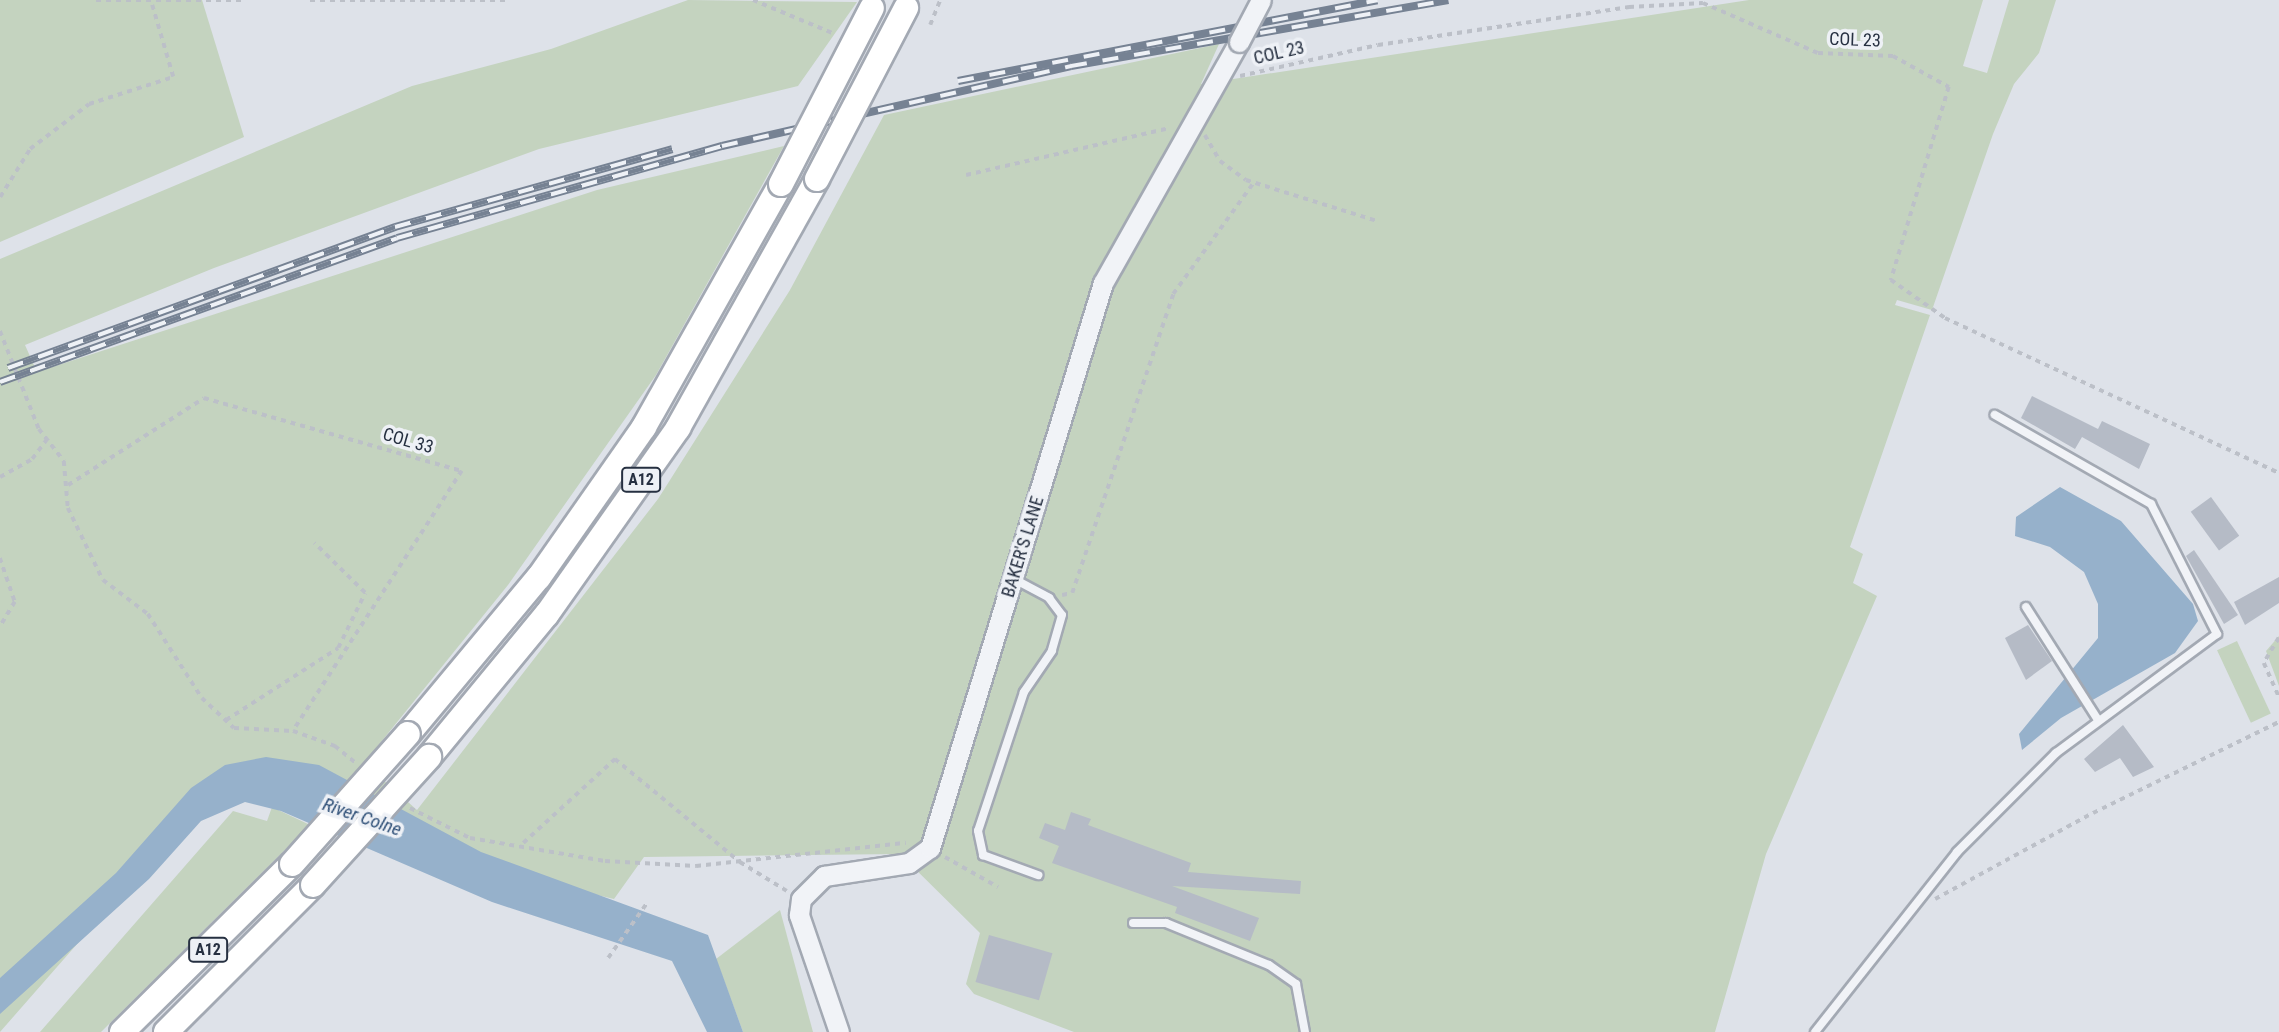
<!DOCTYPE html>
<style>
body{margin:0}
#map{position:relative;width:2279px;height:1032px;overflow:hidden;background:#dee2e9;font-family:"Roboto Condensed",sans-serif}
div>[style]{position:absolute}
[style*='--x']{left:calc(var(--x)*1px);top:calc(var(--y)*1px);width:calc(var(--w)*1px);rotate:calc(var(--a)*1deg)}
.green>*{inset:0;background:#c4d3bf;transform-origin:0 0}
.water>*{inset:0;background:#96b1cb}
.building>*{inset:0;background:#b5bbc6;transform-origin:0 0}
.path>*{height:3.5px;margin-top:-1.75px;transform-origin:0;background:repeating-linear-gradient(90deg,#bcc0c8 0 5px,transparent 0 10px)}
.roads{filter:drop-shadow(2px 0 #a3a9b3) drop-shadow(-2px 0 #a3a9b3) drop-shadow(0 2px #a3a9b3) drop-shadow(0 -2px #a3a9b3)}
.service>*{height:8px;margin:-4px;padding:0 4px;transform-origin:4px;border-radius:4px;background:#f1f3f7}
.tertiary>*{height:19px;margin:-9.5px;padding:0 9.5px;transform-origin:9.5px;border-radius:9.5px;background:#f1f3f7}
.trunk>*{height:24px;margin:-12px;padding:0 12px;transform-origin:12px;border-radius:12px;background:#fff}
.rail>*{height:8px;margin-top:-4px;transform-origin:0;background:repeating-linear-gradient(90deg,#eef1f6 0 16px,#768293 0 32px);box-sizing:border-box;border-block:2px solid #768293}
.bridges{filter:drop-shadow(2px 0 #a3a9b3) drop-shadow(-2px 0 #a3a9b3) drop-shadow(0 2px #a3a9b3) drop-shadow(0 -2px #a3a9b3)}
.tertiary-bridge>*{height:19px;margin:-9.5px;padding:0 9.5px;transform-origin:9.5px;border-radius:9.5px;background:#f1f3f7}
.trunk-bridge>*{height:24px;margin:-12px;padding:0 12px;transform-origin:12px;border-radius:12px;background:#fff}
span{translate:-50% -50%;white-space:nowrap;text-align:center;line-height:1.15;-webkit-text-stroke:7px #eef1f6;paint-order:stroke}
.shield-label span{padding:2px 5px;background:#eef1f6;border:2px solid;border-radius:5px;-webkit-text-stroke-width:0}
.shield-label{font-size:16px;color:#263041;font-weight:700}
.street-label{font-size:18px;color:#263041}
.water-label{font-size:19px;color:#2e4f77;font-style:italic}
</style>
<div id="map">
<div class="green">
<div style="clip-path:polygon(0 0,202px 0,244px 137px,0 242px)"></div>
<div style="clip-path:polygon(688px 0,857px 2px,798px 86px,539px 149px,214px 268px,25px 345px,37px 372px,597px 190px,784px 146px,656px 375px,508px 585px,364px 763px,417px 810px,658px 499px,790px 290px,884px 115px,1219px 44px,1201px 84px,1749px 0,1983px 0,1963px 66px,1987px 73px,2009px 0,2056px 0,2039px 53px,2014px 84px,1993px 134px,1932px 310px,1897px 300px,1895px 305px,1930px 315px,1850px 547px,1863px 554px,1853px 583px,1877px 596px,1766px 854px,1715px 1032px,1074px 1032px,974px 994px,966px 984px,980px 933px,900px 854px,644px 857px,614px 899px,454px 861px,234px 765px,0 1032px,0 259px,412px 86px,551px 49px)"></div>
<div style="clip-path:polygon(2279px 636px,2279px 686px,2266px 651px)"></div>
<div style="left:2237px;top:641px;width:80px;height:22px;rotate:65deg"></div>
<div style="clip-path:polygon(272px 807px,310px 825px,101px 1032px,40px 1032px,233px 811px,267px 821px)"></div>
<div style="clip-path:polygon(780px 910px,813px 1032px,743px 1032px,716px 959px)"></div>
</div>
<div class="water">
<div style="clip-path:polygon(2060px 487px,2121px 521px,2193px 604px,2198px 621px,2175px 653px,2061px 718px,2022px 750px,2019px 734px,2098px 638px,2098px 604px,2084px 572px,2050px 547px,2015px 536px,2016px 517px)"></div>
<div style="clip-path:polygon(266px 757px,319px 765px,481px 852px,708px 935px,743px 1032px,707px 1032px,672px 961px,492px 902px,281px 811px,245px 802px,201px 821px,149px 879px,0 1014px,0 978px,116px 873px,191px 788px,225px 765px)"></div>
</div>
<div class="building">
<div style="clip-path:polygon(2032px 396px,2098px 429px,2102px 421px,2150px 444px,2139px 469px,2082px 437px,2075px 449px,2021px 418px)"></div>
<div style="left:2211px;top:497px;width:48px;height:25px;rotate:54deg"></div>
<div style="clip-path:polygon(2194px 550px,2238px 615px,2224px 624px,2186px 556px)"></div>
<div style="clip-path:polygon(2279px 577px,2279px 603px,2245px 625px,2234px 602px)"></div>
<div style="clip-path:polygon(2028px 625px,2052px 661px,2026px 680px,2005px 638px)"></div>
<div style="clip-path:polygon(2123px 725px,2154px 767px,2133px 777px,2120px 758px,2095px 772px,2084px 759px)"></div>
<div style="clip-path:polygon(1071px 812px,1091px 819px,1088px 825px,1191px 863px,1188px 872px,1301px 881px,1300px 894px,1172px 886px,1259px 918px,1250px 941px,1175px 913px,1177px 907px,1052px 863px,1059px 846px,1039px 838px,1045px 823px,1065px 830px)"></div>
<div style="left:989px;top:935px;width:66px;height:49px;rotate:16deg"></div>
</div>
<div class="path">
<div style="--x:96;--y:0;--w:146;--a:0"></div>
<div style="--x:310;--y:0;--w:198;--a:0"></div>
<div style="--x:753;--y:0;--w:89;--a:22.5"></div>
<div style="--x:930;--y:25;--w:27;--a:-68"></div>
<div style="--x:1240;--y:76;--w:141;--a:-12.7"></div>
<div style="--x:1378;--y:45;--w:254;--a:-8.6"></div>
<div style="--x:1629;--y:7;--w:74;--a:-3.1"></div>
<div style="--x:1703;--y:3;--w:125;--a:23.5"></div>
<div style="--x:1818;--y:53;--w:75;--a:2.3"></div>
<div style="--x:1893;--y:56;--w:64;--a:29"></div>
<div style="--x:1949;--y:87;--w:202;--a:106.7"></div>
<div style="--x:1891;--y:280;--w:66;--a:35.1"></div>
<div style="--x:1945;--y:318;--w:368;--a:24.9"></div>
<div style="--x:1205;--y:135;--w:30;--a:60"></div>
<div style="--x:1220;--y:161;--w:32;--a:36"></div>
<div style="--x:1246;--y:180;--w:137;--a:17.4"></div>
<div style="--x:966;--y:175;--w:209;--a:-13"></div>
<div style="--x:0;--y:197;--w:57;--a:-58"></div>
<div style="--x:30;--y:149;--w:74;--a:-37.3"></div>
<div style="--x:89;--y:104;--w:88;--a:-17.8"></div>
<div style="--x:173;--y:77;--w:75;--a:-106.3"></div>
<div style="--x:0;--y:331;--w:105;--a:68.3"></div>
<div style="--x:39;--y:429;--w:41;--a:52"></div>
<div style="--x:64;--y:461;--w:47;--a:85.1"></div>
<div style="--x:68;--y:508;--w:80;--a:64.1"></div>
<div style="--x:103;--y:580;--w:56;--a:37.1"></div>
<div style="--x:148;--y:614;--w:100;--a:57.3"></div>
<div style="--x:202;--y:698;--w:44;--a:43.2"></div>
<div style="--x:234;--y:728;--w:59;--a:2.9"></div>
<div style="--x:293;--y:731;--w:45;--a:19.7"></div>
<div style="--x:335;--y:746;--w:27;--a:39"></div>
<div style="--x:0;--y:477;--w:37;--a:-29"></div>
<div style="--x:32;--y:459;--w:26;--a:-53"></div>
<div style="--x:68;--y:485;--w:161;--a:-32.6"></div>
<div style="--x:204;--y:398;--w:268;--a:15.8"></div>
<div style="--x:462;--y:471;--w:310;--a:123"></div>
<div style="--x:0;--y:558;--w:46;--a:71.2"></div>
<div style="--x:15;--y:602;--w:29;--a:121"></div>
<div style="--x:1062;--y:595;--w:10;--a:-11"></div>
<div style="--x:1072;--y:593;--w:316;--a:-71.3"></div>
<div style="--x:1173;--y:294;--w:138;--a:-54.1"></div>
<div style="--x:2279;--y:638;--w:29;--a:121"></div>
<div style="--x:2264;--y:663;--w:37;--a:66"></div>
<div style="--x:226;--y:720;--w:133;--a:-32.7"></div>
<div style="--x:338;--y:648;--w:61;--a:-63.9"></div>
<div style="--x:365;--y:593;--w:71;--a:-135.6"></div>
<div style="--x:410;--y:808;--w:67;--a:26.6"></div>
<div style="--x:470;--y:838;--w:137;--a:9.7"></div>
<div style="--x:605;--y:861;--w:91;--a:3.1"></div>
<div style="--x:696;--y:866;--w:211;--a:-6.3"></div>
<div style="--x:523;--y:843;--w:125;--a:-42.4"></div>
<div style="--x:615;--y:759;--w:162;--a:39.5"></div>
<div style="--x:740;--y:862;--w:55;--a:31.7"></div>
<div style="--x:945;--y:857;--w:61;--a:29.5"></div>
<div style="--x:1935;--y:899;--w:180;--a:-28.6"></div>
<div style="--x:2093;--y:813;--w:207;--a:-26.1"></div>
<div style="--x:608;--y:958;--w:67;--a:-54.7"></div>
</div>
<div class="roads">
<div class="service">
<div style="--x:1014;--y:579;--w:40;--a:28"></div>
<div style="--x:1049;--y:598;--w:21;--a:53"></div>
<div style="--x:1062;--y:615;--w:37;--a:106"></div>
<div style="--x:1052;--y:651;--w:50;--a:124.3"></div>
<div style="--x:1024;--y:692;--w:146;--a:108.3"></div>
<div style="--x:978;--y:831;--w:25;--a:78"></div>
<div style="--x:983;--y:855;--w:59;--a:20"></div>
<div style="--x:2026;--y:607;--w:134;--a:57.5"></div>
<div style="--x:1133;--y:923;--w:33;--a:0"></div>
<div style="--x:1166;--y:923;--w:111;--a:22.2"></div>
<div style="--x:1269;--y:965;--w:33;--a:35"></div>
<div style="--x:1296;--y:984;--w:49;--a:79.4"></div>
<div style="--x:1815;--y:1032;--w:229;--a:-51.7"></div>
<div style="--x:1957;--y:852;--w:140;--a:-45"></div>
<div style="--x:2056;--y:753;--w:200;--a:-36.5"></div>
<div style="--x:2217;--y:634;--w:146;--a:-116.9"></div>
<div style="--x:2151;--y:504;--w:180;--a:-150.3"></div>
</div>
<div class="tertiary">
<div style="--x:839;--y:1032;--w:124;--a:-108.9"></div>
<div style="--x:799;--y:915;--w:16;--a:-83"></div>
<div style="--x:801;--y:899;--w:33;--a:-45"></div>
<div style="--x:824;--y:876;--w:86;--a:-8.7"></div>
<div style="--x:909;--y:863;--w:26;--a:-36"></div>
<div style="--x:930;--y:848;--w:591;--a:-72.98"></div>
<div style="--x:1103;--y:283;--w:277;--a:-60.6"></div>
</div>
<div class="trunk">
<div style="--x:408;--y:734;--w:204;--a:-50.2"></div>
<div style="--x:539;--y:577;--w:183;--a:-55"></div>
<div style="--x:644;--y:427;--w:279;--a:-60.6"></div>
<div style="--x:429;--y:757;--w:185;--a:-50.5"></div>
<div style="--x:547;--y:614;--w:228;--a:-54.8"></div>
<div style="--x:678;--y:428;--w:285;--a:-60.8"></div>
<div style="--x:122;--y:1032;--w:239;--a:-44.7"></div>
<div style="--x:166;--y:1032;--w:208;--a:-45"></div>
</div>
</div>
<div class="rail">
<div style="--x:958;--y:81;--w:427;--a:-10.9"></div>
<div style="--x:8;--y:368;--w:412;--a:-20"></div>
<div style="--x:395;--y:227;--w:288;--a:-15.7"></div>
<div style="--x:0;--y:382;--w:422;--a:-19.9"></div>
<div style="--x:397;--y:238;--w:338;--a:-15.8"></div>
<div style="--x:722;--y:146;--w:358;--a:-12.9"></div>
<div style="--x:1071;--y:66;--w:383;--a:-9.9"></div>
</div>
<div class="bridges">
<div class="tertiary-bridge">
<div style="--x:1239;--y:42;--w:47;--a:-62.4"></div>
</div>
<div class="trunk-bridge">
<div style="--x:817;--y:179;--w:193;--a:-62.5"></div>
<div style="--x:781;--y:184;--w:198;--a:-62.7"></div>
<div style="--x:292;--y:864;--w:174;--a:-48.3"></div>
<div style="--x:313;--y:885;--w:173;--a:-47.8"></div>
</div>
</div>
<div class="shield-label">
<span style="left:641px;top:480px">A12</span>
<span style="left:208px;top:950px">A12</span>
</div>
<div class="street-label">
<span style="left:1855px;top:40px;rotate:2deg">COL 23</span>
<span style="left:1279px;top:53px;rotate:-13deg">COL 23</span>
<span style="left:408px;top:441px;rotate:16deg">COL 33</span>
<span style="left:1023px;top:547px;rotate:-73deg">BAKER'S LANE</span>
</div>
<div class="water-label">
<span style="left:362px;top:817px;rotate:19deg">River Colne</span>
</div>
</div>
